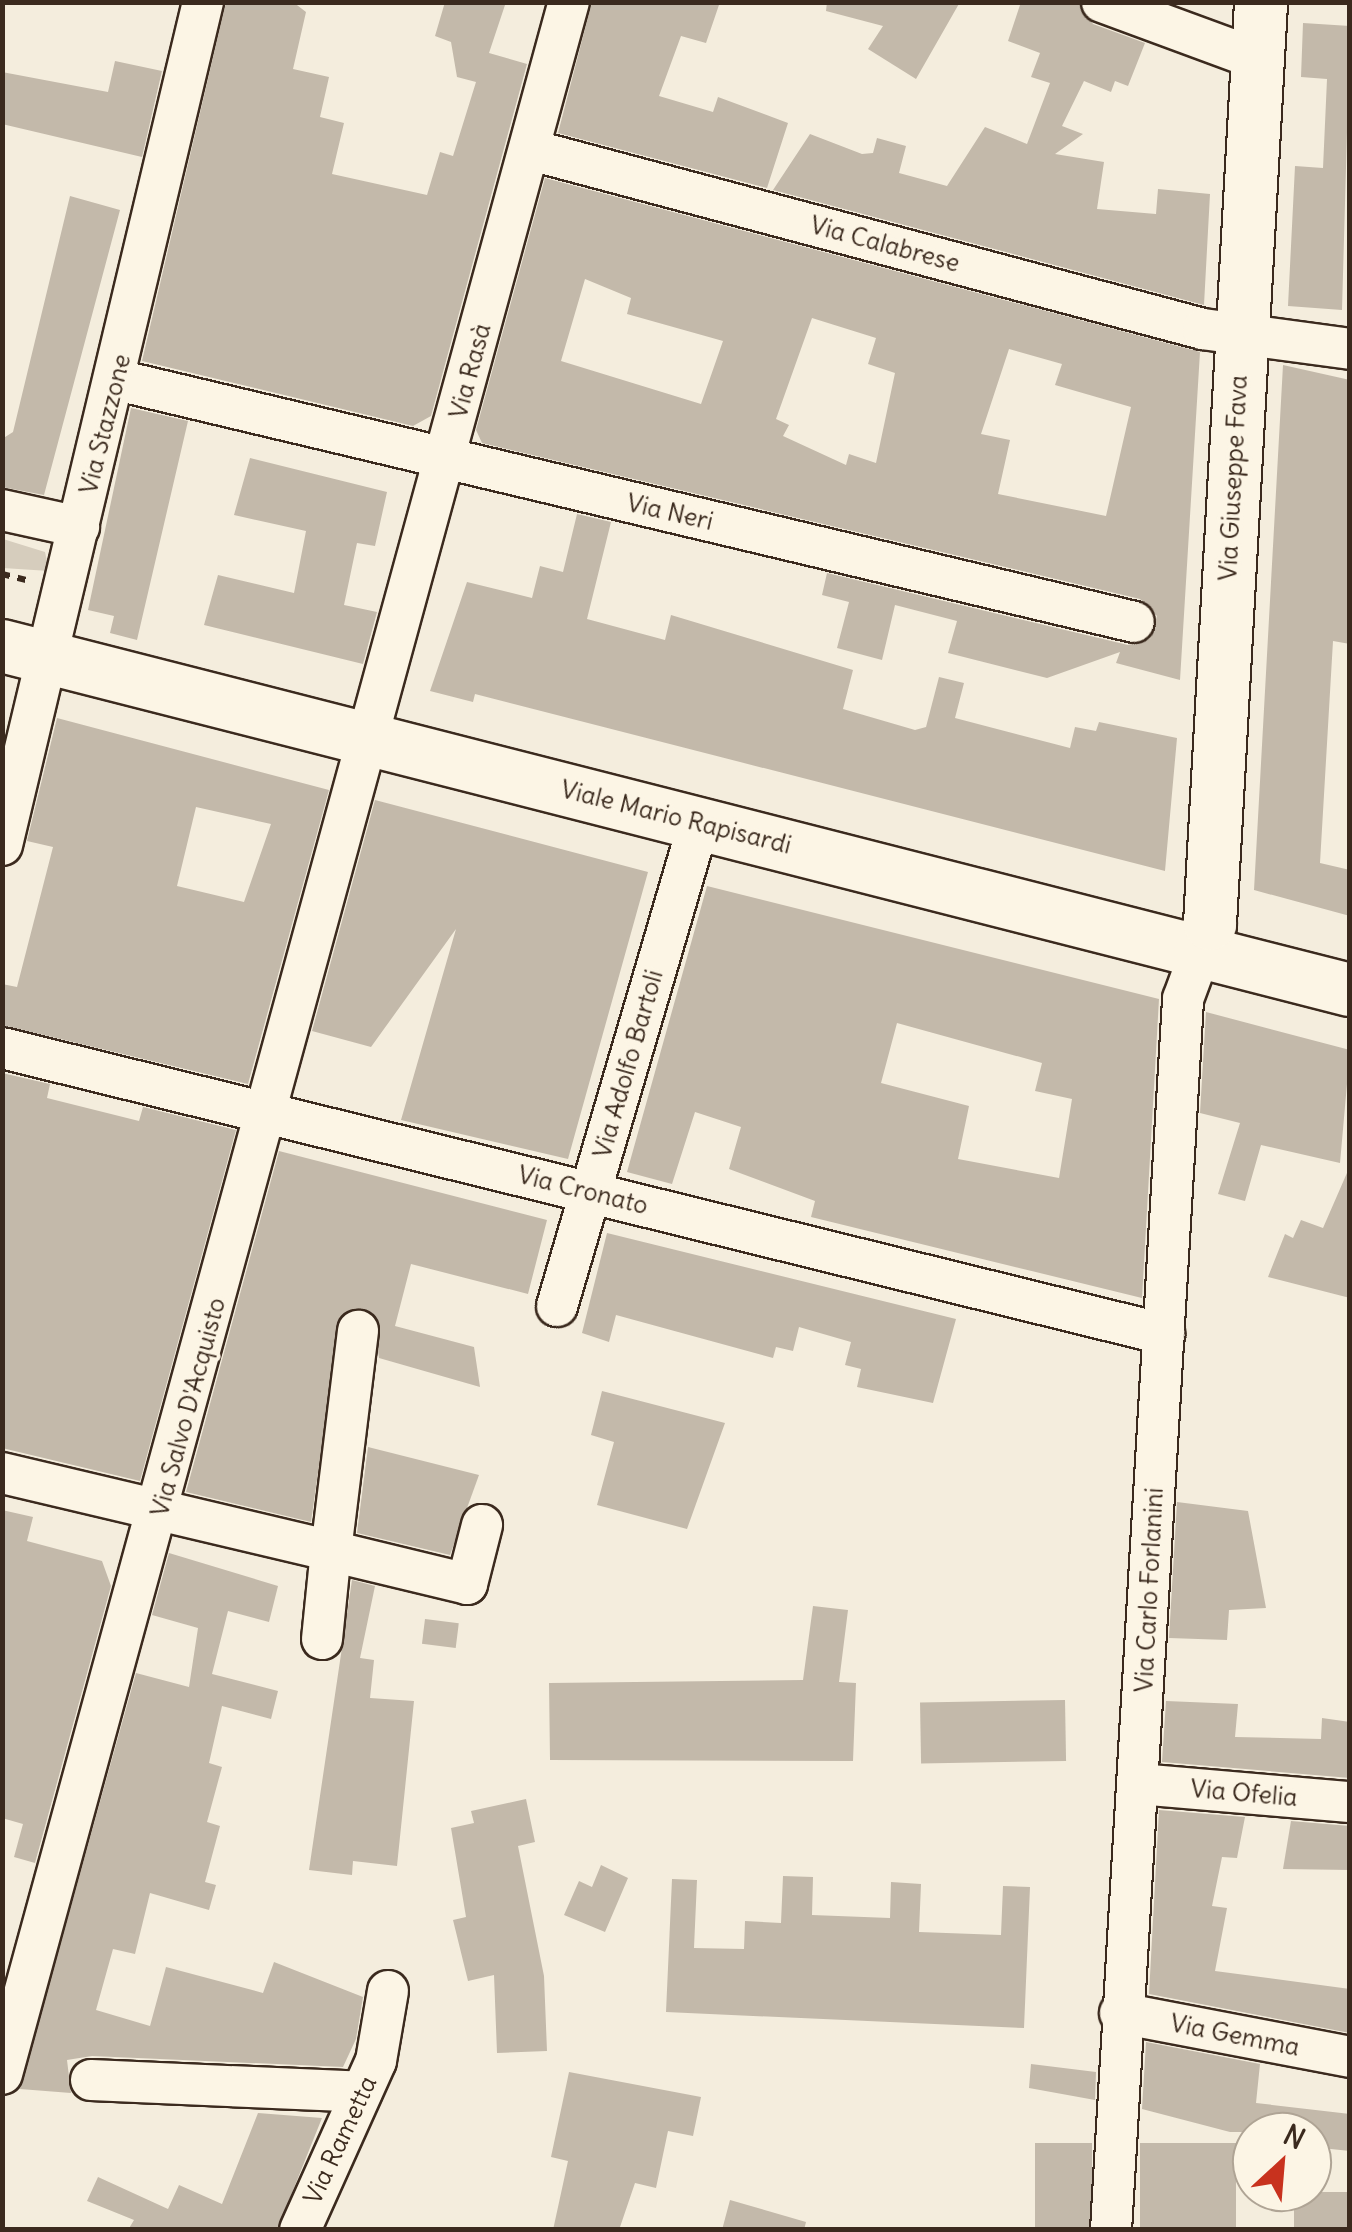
<!DOCTYPE html>
<meta charset="utf-8">
<style>
body{margin:0}
#map{position:relative;width:1352px;height:2232px;overflow:hidden;background:#f4eddd;font-family:Delius,sans-serif}
div>[style]{position:absolute}
[style*='--x']{left:calc(var(--x)*1px);top:calc(var(--y)*1px);width:calc(var(--w)*1px);rotate:calc(var(--a)*1deg)}
.green>*{inset:0;background:#d6cdbd}
.building>*{inset:0;background:#c3b9aa;transform-origin:0 0}
.path>*{height:6px;margin-top:-3px;transform-origin:0;background:repeating-linear-gradient(90deg,#3b2a1e 0 8px,transparent 0 16px)}
.roads{filter:drop-shadow(2px 0 #3b2a1e) drop-shadow(-2px 0 #3b2a1e) drop-shadow(0 2px #3b2a1e) drop-shadow(0 -2px #3b2a1e)}
.minor>*{height:40px;margin:-20px;padding:0 20px;transform-origin:20px;border-radius:20px;background:#fcf5e5}
.major>*{height:52px;margin:-26px;padding:0 26px;transform-origin:26px;border-radius:26px;background:#fcf5e5}
span{translate:-50% -50%;white-space:nowrap;text-align:center;line-height:1.15;-webkit-text-stroke:8px #fcf5e5;paint-order:stroke}
.street-label{font-size:25px;color:#3b2a1e}
.frame{position:absolute;inset:0;border:5px solid #3b2a1e;pointer-events:none}
.north{position:absolute;left:1232px;top:2112px;width:100px;height:100px;box-sizing:border-box;background:#fcf5e5;border:2px solid #afa495;border-radius:50%;rotate:26deg;font-size:28px;font-weight:700;line-height:40px;text-align:center;color:#3b2a1e}
.north::after{content:'';display:block;margin:auto;width:35px;height:45px;background:#c8321e;clip-path:polygon(50% 0,100% 100%,50% 72%,0 100%)}
</style>
<div id="map">
<div class="green">
<div style="clip-path:polygon(3px 539px,45px 552px,49px 571px,3px 568px)"></div>
</div>
<div class="building">
<div style="clip-path:polygon(226px 2px,293px 2px,306px 12px,293px 69px,329px 77px,320px 117px,344px 123px,332px 174px,427px 195px,440px 152px,453px 156px,476px 82px,457px 77px,451px 42px,435px 36px,445px 2px,506px 2px,489px 53px,527px 64px,431px 416px,413px 426px,142px 361px)"></div>
<div style="clip-path:polygon(592px 2px,720px 2px,706px 43px,681px 36px,659px 96px,713px 112px,718px 97px,788px 123px,767px 188px,558px 133px)"></div>
<div style="clip-path:polygon(827px 2px,960px 2px,916px 79px,868px 49px,883px 26px,826px 11px)"></div>
<div style="clip-path:polygon(1021px 2px,1079px 2px,1093px 24px,1145px 43px,1128px 86px,1115px 81px,1111px 92px,1084px 81px,1062px 126px,1083px 134px,1055px 154px,1104px 162px,1097px 209px,1156px 214px,1158px 189px,1210px 194px,1204px 305px,773px 190px,810px 134px,862px 154px,873px 153px,877px 138px,906px 146px,899px 173px,947px 186px,985px 127px,1027px 144px,1050px 83px,1031px 77px,1040px 53px,1008px 41px)"></div>
<div style="clip-path:polygon(1303px 23px,1350px 26px,1342px 310px,1288px 306px,1295px 166px,1323px 168px,1327px 79px,1301px 77px)"></div>
<div style="clip-path:polygon(115px 61px,162px 71px,142px 157px,2px 124px,2px 72px,108px 92px)"></div>
<div style="clip-path:polygon(evenodd,545px 178px,1200px 352px,1180px 680px,1116px 663px,1120px 652px,1047px 678px,948px 653px,957px 621px,895px 605px,882px 660px,837px 648px,849px 602px,822px 595px,827px 573px,1128px 645px,1150px 639px,1157px 616px,1140px 599px,482px 443px,476px 430px,545px 178px,585px 279px,631px 298px,627px 314px,723px 341px,701px 404px,561px 361px,585px 279px,545px 178px,812px 318px,876px 338px,868px 364px,895px 373px,876px 463px,849px 454px,846px 465px,783px 436px,789px 425px,776px 419px,812px 318px,545px 178px,1009px 349px,1062px 364px,1055px 385px,1131px 407px,1106px 516px,998px 494px,1010px 440px,981px 434px,1009px 349px)"></div>
<div style="clip-path:polygon(70px 196px,120px 210px,44px 495px,2px 487px,2px 439px,13px 432px)"></div>
<div style="clip-path:polygon(1283px 365px,1350px 380px,1350px 644px,1333px 641px,1320px 863px,1350px 870px,1350px 916px,1254px 890px)"></div>
<div style="clip-path:polygon(131px 408px,188px 421px,137px 640px,110px 633px,114px 616px,88px 610px)"></div>
<div style="clip-path:polygon(250px 458px,387px 492px,375px 546px,357px 543px,344px 605px,377px 612px,363px 664px,204px 625px,218px 575px,294px 593px,306px 531px,234px 515px)"></div>
<div style="clip-path:polygon(577px 514px,611px 522px,587px 619px,665px 640px,671px 615px,853px 670px,843px 709px,915px 730px,926px 727px,939px 677px,964px 683px,955px 718px,1070px 748px,1075px 727px,1096px 731px,1099px 722px,1177px 738px,1165px 871px,475px 694px,473px 702px,430px 691px,467px 582px,532px 598px,540px 566px,563px 572px)"></div>
<div style="clip-path:polygon(evenodd,57px 718px,329px 790px,248px 1084px,2px 1025px,2px 984px,17px 987px,53px 847px,27px 841px,57px 718px,196px 807px,271px 824px,244px 902px,177px 886px,196px 807px)"></div>
<div style="clip-path:polygon(375px 800px,648px 872px,568px 1159px,401px 1120px,456px 929px,371px 1047px,312px 1031px)"></div>
<div style="clip-path:polygon(evenodd,707px 886px,1159px 999px,1142px 1298px,811px 1217px,815px 1201px,729px 1169px,741px 1127px,695px 1112px,672px 1184px,627px 1172px,707px 886px,897px 1023px,1042px 1063px,1035px 1091px,1072px 1099px,1059px 1178px,958px 1159px,969px 1106px,881px 1083px,897px 1023px)"></div>
<div style="clip-path:polygon(1206px 1012px,1350px 1050px,1340px 1163px,1261px 1145px,1245px 1201px,1218px 1194px,1240px 1123px,1200px 1113px)"></div>
<div style="clip-path:polygon(2px 1073px,50px 1084px,47px 1098px,139px 1121px,143px 1107px,236px 1130px,140px 1481px,2px 1448px)"></div>
<div style="clip-path:polygon(279px 1151px,547px 1220px,528px 1294px,411px 1264px,395px 1326px,474px 1347px,480px 1387px,379px 1358px,373px 1313px,340px 1316px,311px 1522px,186px 1492px)"></div>
<div style="clip-path:polygon(1350px 1166px,1350px 1298px,1268px 1277px,1285px 1234px,1293px 1238px,1301px 1220px,1323px 1228px)"></div>
<div style="clip-path:polygon(607px 1233px,956px 1319px,933px 1403px,857px 1387px,861px 1369px,845px 1365px,851px 1342px,799px 1327px,793px 1351px,776px 1347px,773px 1358px,616px 1315px,609px 1342px,582px 1333px)"></div>
<div style="clip-path:polygon(602px 1391px,725px 1423px,687px 1529px,597px 1505px,614px 1442px,591px 1435px)"></div>
<div style="clip-path:polygon(368px 1447px,479px 1475px,450px 1555px,357px 1533px)"></div>
<div style="clip-path:polygon(1177px 1502px,1248px 1511px,1266px 1608px,1229px 1610px,1227px 1640px,1169px 1638px)"></div>
<div style="clip-path:polygon(2px 1510px,33px 1517px,27px 1541px,102px 1561px,111px 1586px,35px 1863px,14px 1857px,23px 1824px,2px 1818px)"></div>
<div style="clip-path:polygon(169px 1553px,278px 1586px,269px 1622px,228px 1611px,212px 1674px,278px 1691px,271px 1719px,222px 1706px,209px 1763px,222px 1767px,207px 1822px,220px 1826px,205px 1882px,216px 1885px,209px 1910px,150px 1893px,135px 1954px,113px 1949px,96px 2010px,150px 2026px,166px 1967px,263px 1993px,274px 1962px,363px 1997px,356px 2039px,343px 2067px,92px 2056px,67px 2060px,71px 2093px,20px 2089px,136px 1673px,189px 1687px,198px 1628px,152px 1615px)"></div>
<div style="clip-path:polygon(352px 1580px,375px 1586px,360px 1658px,374px 1660px,370px 1698px,414px 1701px,397px 1866px,353px 1861px,352px 1875px,309px 1870px)"></div>
<div style="clip-path:polygon(813px 1606px,848px 1610px,839px 1682px,856px 1683px,853px 1761px,550px 1760px,549px 1683px,803px 1680px)"></div>
<div style="left:425px;top:1619px;width:34px;height:25px;rotate:7deg"></div>
<div style="left:1065px;top:1700px;width:61px;height:145px;rotate:89deg"></div>
<div style="clip-path:polygon(1166px 1701px,1238px 1704px,1235px 1737px,1321px 1739px,1322px 1718px,1350px 1722px,1350px 1778px,1162px 1762px)"></div>
<div style="clip-path:polygon(526px 1799px,535px 1842px,518px 1846px,544px 1976px,547px 2051px,497px 2053px,494px 1975px,468px 1981px,453px 1920px,466px 1917px,451px 1828px,474px 1823px,471px 1811px)"></div>
<div style="clip-path:polygon(1159px 1810px,1245px 1817px,1237px 1858px,1222px 1857px,1212px 1906px,1227px 1908px,1215px 1971px,1350px 1989px,1350px 2033px,1149px 1994px)"></div>
<div style="clip-path:polygon(1291px 1821px,1350px 1826px,1350px 1870px,1283px 1869px)"></div>
<div style="clip-path:polygon(601px 1865px,628px 1878px,605px 1932px,564px 1915px,579px 1881px,592px 1887px)"></div>
<div style="clip-path:polygon(783px 1876px,813px 1877px,812px 1915px,890px 1918px,891px 1882px,921px 1884px,919px 1932px,1001px 1935px,1003px 1886px,1030px 1887px,1024px 2028px,666px 2012px,672px 1879px,697px 1880px,694px 1948px,744px 1949px,745px 1921px,781px 1923px)"></div>
<div style="clip-path:polygon(1146px 2042px,1260px 2064px,1256px 2103px,1350px 2114px,1350px 2151px,1312px 2147px,1312px 2132px,1230px 2132px,1142px 2109px)"></div>
<div style="clip-path:polygon(1031px 2064px,1096px 2072px,1095px 2100px,1029px 2088px)"></div>
<div style="clip-path:polygon(569px 2072px,701px 2097px,693px 2136px,668px 2131px,656px 2188px,635px 2183px,619px 2230px,553px 2230px,568px 2161px,551px 2157px)"></div>
<div style="clip-path:polygon(258px 2113px,322px 2118px,277px 2230px,128px 2230px,134px 2220px,87px 2201px,98px 2177px,168px 2209px,179px 2185px,222px 2204px)"></div>
<div style="left:1035px;top:2143px;width:57px;height:87px"></div>
<div style="left:1140px;top:2143px;width:96px;height:87px"></div>
<div style="left:1294px;top:2192px;width:56px;height:38px"></div>
<div style="clip-path:polygon(730px 2200px,806px 2222px,804px 2230px,722px 2230px)"></div>
</div>
<div class="path">
<div style="--x:2;--y:574;--w:29;--a:14"></div>
</div>
<div class="roads">
<div class="minor">
<div style="--x:1102;--y:2;--w:165;--a:20.2"></div>
<div style="--x:531;--y:150;--w:695;--a:14.92"></div>
<div style="--x:1203;--y:329;--w:148;--a:7.7"></div>
<div style="--x:117;--y:380;--w:1045;--a:13.38"></div>
<div style="--x:2;--y:510;--w:79;--a:12.4"></div>
<div style="--x:2;--y:845;--w:867;--a:-76.59"></div>
<div style="--x:2;--y:1048;--w:1197;--a:13.83"></div>
<div style="--x:557;--y:1306;--w:503;--a:-73.62"></div>
<div style="--x:2;--y:1473;--w:338;--a:13.3"></div>
<div style="--x:331;--y:1551;--w:222;--a:-83"></div>
<div style="--x:322;--y:1639;--w:88;--a:-84.2"></div>
<div style="--x:331;--y:1551;--w:140;--a:13.6"></div>
<div style="--x:467;--y:1584;--w:61;--a:-75.7"></div>
<div style="--x:1138;--y:1784;--w:213;--a:4.9"></div>
<div style="--x:1120;--y:2013;--w:234;--a:10.8"></div>
<div style="--x:2;--y:2074;--w:2148;--a:-74.7"></div>
<div style="--x:91;--y:2080;--w:271;--a:2.5"></div>
<div style="--x:300;--y:2230;--w:185;--a:-65.8"></div>
<div style="--x:376;--y:2061;--w:71;--a:-80.3"></div>
<div style="--x:1111;--y:2230;--w:1233;--a:-86.65"></div>
<div style="--x:1183;--y:999;--w:49;--a:-69.7"></div>
</div>
<div class="major">
<div style="--x:2;--y:646;--w:1391;--a:14.32"></div>
<div style="--x:1200;--y:953;--w:31;--a:-71"></div>
<div style="--x:1210;--y:924;--w:923;--a:-86.83"></div>
</div>
</div>
<div class="street-label">
<span style="left:885px;top:244px;rotate:15deg">Via Calabrese</span>
<span style="left:470px;top:371px;rotate:-75deg">Via Rasà</span>
<span style="left:105px;top:424px;rotate:-76deg">Via Stazzone</span>
<span style="left:1233px;top:478px;rotate:-87deg">Via Giuseppe Fava</span>
<span style="left:670px;top:512px;rotate:13deg">Via Neri</span>
<span style="left:676px;top:817px;rotate:14deg">Viale Mario Rapisardi</span>
<span style="left:628px;top:1064px;rotate:-74deg">Via Adolfo Bartoli</span>
<span style="left:583px;top:1190px;rotate:14deg">Via Cronato</span>
<span style="left:188px;top:1407px;rotate:-75deg">Via Salvo D'Acquisto</span>
<span style="left:1149px;top:1590px;rotate:-87deg">Via Carlo Forlanini</span>
<span style="left:1244px;top:1793px;rotate:5deg">Via Ofelia</span>
<span style="left:1235px;top:2035px;rotate:11deg">Via Gemma</span>
<span style="left:340px;top:2140px;rotate:-65deg">Via Rametta</span>
</div>
<div class="frame"></div>
<div class="north">N</div>
</div>
